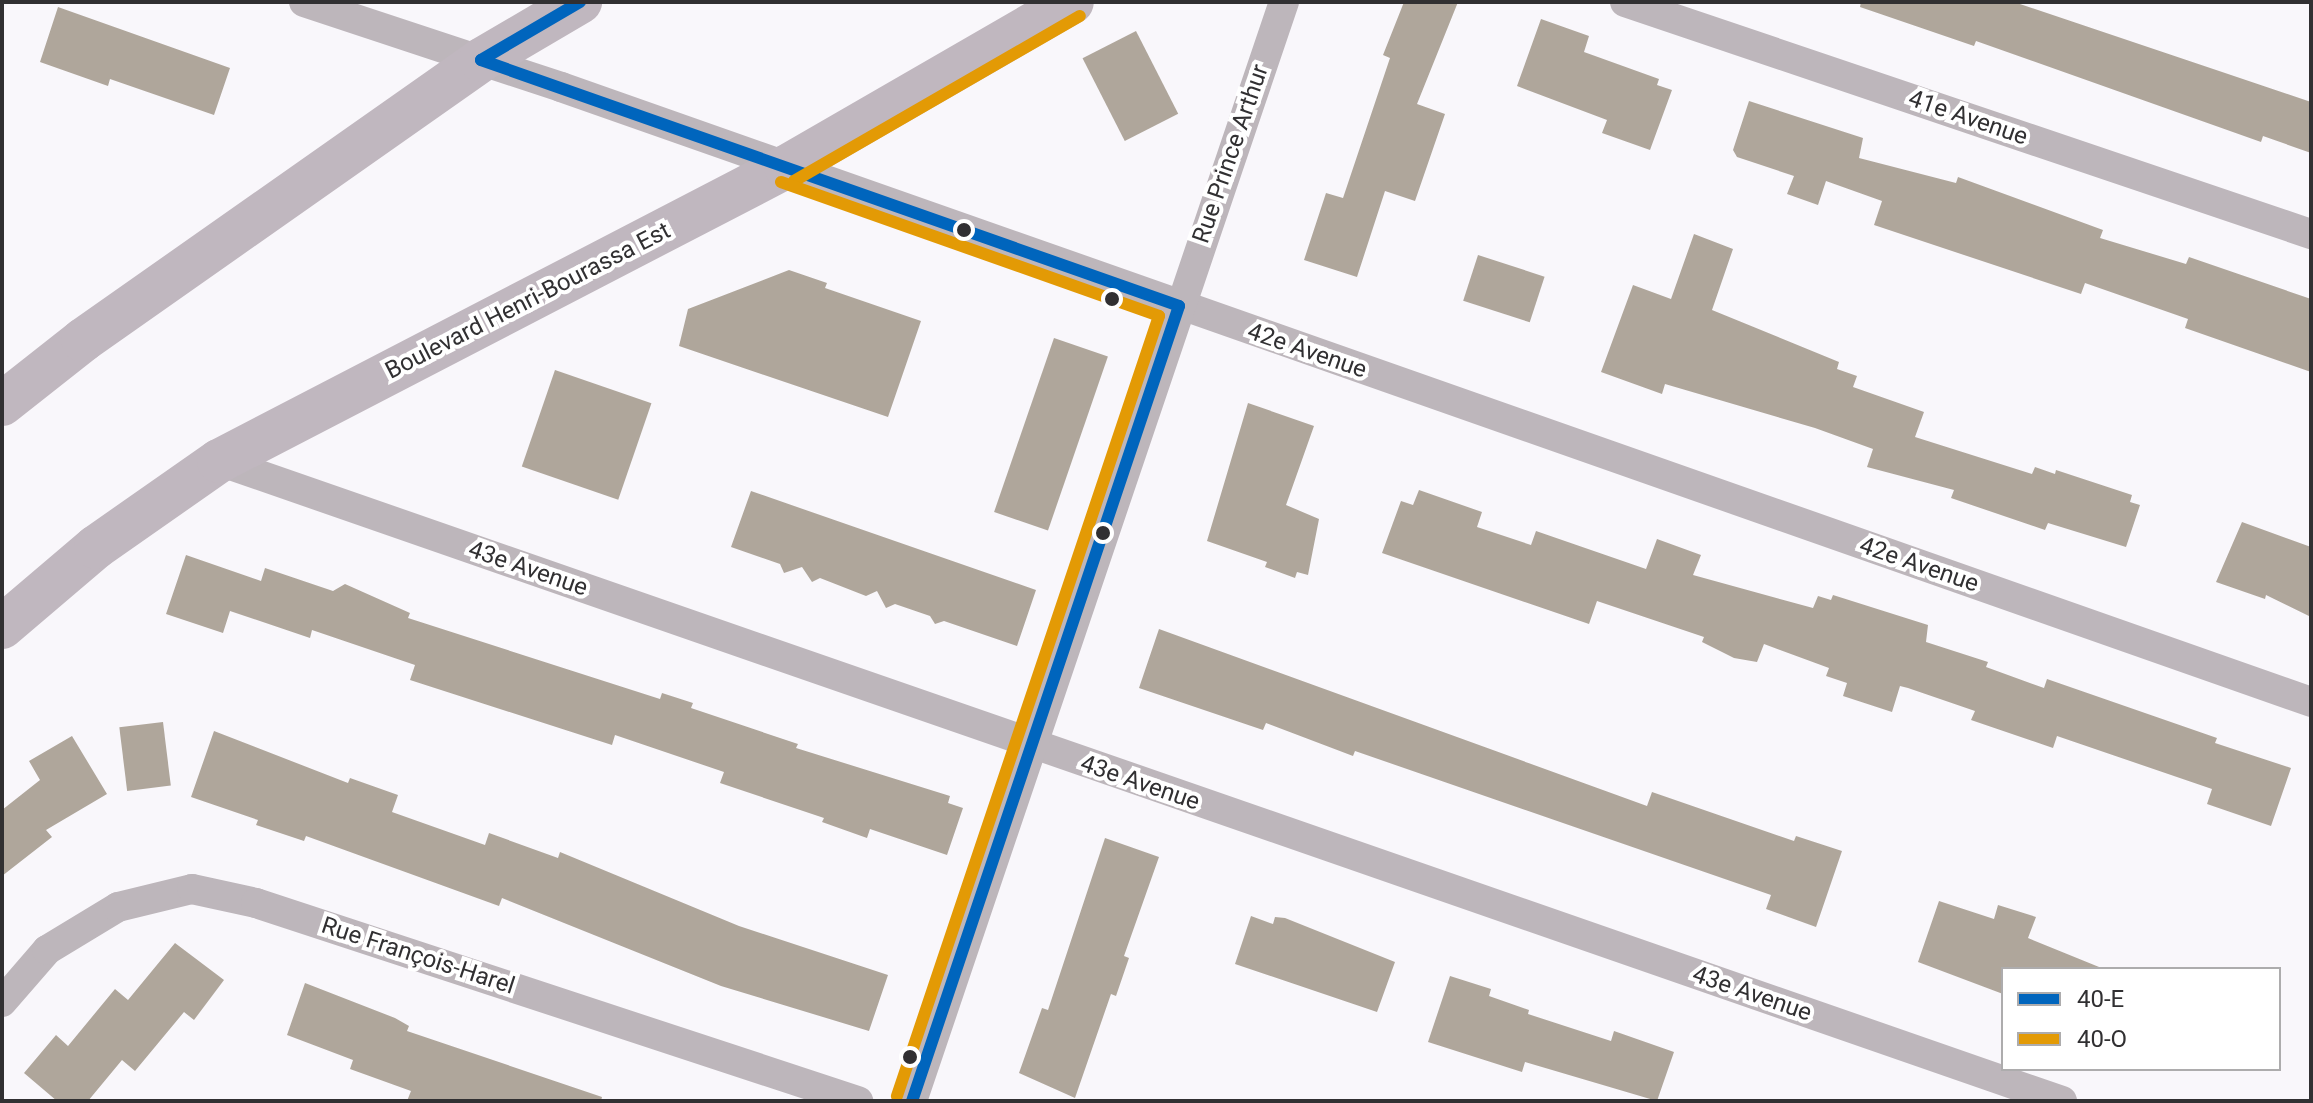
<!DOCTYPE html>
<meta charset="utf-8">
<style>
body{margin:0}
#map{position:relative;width:2313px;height:1103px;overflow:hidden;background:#f9f7fb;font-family:Roboto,sans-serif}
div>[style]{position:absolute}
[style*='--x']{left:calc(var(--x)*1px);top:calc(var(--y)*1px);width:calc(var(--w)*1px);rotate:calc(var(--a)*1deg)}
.building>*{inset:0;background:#afa69b;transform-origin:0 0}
.street>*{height:30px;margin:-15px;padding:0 15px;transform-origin:15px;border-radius:15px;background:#bdb6bb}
.primary>*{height:44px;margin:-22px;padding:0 22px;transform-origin:22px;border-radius:22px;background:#c0b7bf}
.bus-1>*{height:12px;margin:-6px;padding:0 6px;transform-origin:6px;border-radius:6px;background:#0065bd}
.bus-2>*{height:12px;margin:-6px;padding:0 6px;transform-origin:6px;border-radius:6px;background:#e39a05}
.dots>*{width:22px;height:22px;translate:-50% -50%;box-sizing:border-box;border:4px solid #fff;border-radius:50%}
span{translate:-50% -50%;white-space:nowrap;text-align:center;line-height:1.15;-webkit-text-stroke:8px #fff;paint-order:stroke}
.street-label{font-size:24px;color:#313032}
.frame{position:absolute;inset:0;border:4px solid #313032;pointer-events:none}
.legend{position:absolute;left:2001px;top:967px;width:280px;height:104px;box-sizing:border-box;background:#fff;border:2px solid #adacad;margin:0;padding:10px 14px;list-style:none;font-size:24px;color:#313032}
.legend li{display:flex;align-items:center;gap:16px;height:40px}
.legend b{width:40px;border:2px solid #adacad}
</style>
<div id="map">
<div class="building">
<div style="clip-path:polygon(1404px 2px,1458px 2px,1417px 104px,1445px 114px,1415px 201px,1385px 191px,1357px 277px,1304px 260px,1326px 193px,1343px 198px,1390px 58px,1383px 55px)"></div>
<div style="clip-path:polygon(1861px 2px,2014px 2px,2231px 75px,2311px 102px,2311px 153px,2263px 136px,2261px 142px,1976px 41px,1974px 46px,1860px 7px)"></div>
<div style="clip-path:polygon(58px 7px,230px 68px,214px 115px,110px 79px,108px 86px,40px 62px)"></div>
<div style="clip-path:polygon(1541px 19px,1589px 36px,1584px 52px,1659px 79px,1657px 85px,1672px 90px,1650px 150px,1602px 133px,1607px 120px,1517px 86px)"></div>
<div style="left:1136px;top:31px;width:93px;height:60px;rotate:63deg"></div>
<div style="clip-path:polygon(1749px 101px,1863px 138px,1859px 158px,1956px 183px,1958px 177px,2103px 230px,2100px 238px,2186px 264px,2189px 257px,2311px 299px,2311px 372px,2185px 328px,2188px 319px,2085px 283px,2081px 294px,1874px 225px,1882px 201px,1826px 181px,1818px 205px,1787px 194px,1794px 176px,1737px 157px,1733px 150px)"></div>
<div style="clip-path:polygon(1694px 234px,1733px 249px,1712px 310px,1839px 362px,1837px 369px,1857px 376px,1853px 387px,1924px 412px,1915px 437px,2032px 474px,2035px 467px,2055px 474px,2056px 470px,2132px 495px,2130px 502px,2140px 505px,2126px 547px,2048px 523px,2045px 530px,1951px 498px,1954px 490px,1867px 467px,1873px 449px,1815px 428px,1665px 384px,1662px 394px,1601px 372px,1633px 285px,1671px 299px)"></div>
<div style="left:1478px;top:255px;width:70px;height:48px;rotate:18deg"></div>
<div style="clip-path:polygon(789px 270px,827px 283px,825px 288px,921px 321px,888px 417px,679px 346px,688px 309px)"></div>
<div style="left:1054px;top:338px;width:57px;height:184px;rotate:19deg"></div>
<div style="left:555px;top:370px;width:102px;height:102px;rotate:19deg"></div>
<div style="clip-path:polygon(1248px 403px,1314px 426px,1286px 505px,1319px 519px,1308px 575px,1297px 572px,1295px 578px,1265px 567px,1267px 562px,1207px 541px)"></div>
<div style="clip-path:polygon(1419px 490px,1482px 512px,1477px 527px,1531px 545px,1536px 531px,1646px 569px,1657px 539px,1701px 555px,1693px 575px,1813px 608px,1818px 596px,1831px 600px,1833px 595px,1928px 625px,1926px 642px,1988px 662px,1986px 667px,2044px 688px,2047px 679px,2217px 738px,2215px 743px,2291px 768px,2271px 826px,2207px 804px,2212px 789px,2057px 736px,2053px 748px,1971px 720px,1975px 711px,1908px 688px,1900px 686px,1892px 712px,1843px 696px,1847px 683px,1826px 676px,1829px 668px,1764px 644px,1757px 662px,1734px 658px,1702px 642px,1704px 637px,1597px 601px,1589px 624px,1382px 553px,1401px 501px,1413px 505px)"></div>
<div style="clip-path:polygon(751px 491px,1036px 590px,1017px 646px,944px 621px,935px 624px,930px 616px,895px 604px,886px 608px,877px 591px,866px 596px,820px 578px,812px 582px,802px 567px,784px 573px,780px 564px,731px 547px)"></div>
<div style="clip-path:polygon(2242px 522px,2311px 547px,2311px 617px,2266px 595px,2265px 599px,2216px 582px)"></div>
<div style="clip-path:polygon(186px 555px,261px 581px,265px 568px,333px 591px,345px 584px,410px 613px,408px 618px,660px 699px,662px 693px,693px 703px,691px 708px,798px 744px,796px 748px,950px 796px,948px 803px,963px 808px,947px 855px,870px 829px,867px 838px,822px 822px,824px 818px,720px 783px,724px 772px,615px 735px,612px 745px,410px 680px,415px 665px,312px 630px,310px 638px,230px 611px,223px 633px,166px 614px)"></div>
<div style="clip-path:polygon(1159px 629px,1647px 806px,1652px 792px,1794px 841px,1796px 836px,1842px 851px,1816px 927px,1766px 909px,1771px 895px,1355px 751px,1353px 756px,1266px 723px,1263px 730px,1139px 688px)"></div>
<div style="left:163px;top:722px;width:64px;height:44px;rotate:83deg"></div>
<div style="clip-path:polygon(214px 731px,348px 783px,350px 778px,398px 795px,392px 812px,485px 845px,489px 833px,558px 858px,560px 852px,739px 926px,888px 975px,869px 1031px,721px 986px,502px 898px,499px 906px,306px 836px,304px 841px,256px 825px,258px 820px,191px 797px)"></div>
<div style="clip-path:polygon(72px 736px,107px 794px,46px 830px,52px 837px,2px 876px,2px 810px,40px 780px,29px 761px)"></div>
<div style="clip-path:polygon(1105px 838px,1159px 857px,1124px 956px,1129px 958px,1116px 996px,1111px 994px,1075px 1098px,1019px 1073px,1042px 1008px,1048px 1010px)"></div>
<div style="clip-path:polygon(1939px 901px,1994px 919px,1998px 905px,2036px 917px,2028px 938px,2104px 969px,2003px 969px,2003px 994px,1918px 962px)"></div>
<div style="clip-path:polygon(1251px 916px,1273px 924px,1275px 917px,1285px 918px,1395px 962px,1377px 1012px,1235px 964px)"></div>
<div style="clip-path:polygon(175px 943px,224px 980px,194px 1020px,184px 1012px,135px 1071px,122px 1060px,88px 1101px,57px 1101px,24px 1073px,56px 1035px,68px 1046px,115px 989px,128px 1000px)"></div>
<div style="clip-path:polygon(1450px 976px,1491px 989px,1489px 996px,1529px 1010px,1528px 1014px,1611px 1041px,1614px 1031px,1674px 1052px,1657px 1101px,1525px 1062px,1522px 1072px,1428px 1042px)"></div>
<div style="clip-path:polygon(305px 983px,395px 1018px,409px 1026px,407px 1031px,602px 1097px,601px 1101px,407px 1101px,411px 1091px,350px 1069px,353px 1060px,287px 1035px)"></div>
</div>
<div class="street">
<div style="--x:304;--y:2;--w:271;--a:18.3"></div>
<div style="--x:561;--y:87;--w:1855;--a:19.36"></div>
<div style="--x:1625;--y:2;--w:724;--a:18.69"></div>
<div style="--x:219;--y:461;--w:1951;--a:19.15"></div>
<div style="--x:2;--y:1002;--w:69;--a:-49.1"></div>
<div style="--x:47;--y:950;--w:83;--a:-31.2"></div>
<div style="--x:118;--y:907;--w:76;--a:-13.7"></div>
<div style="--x:192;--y:889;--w:66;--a:12.3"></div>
<div style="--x:256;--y:903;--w:634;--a:18.21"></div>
<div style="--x:912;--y:1101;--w:1160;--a:-71.3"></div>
</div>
<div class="primary">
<div style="--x:2;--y:404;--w:103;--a:-38.3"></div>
<div style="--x:83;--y:340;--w:487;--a:-35.1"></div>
<div style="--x:481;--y:60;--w:115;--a:-30.4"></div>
<div style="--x:2;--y:627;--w:123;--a:-40.4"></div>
<div style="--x:96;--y:547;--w:150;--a:-35"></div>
<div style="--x:219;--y:461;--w:639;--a:-27.41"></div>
<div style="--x:786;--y:167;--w:330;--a:-30"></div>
</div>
<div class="bus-1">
<div style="--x:481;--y:60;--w:740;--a:19.41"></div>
<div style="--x:1179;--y:306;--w:839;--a:108.56"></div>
<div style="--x:481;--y:60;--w:115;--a:-30.4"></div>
</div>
<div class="bus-2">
<div style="--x:794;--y:181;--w:330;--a:-30"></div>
<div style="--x:781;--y:182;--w:401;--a:19.5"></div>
<div style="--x:1159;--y:316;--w:823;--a:108.57"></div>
</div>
<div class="dots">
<div style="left:964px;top:230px;background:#313032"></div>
<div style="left:1112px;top:299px;background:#313032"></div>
<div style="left:1103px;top:533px;background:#313032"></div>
<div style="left:910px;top:1057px;background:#313032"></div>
</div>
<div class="street-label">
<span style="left:1968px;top:118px;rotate:19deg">41e Avenue</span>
<span style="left:1231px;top:154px;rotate:-71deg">Rue Prince Arthur</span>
<span style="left:528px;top:301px;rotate:-27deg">Boulevard Henri-Bourassa Est</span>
<span style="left:1307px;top:351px;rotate:19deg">42e Avenue</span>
<span style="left:1919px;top:565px;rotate:19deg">42e Avenue</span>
<span style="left:528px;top:569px;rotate:19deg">43e Avenue</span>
<span style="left:1140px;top:783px;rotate:19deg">43e Avenue</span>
<span style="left:418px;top:956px;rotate:18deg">Rue François-Harel</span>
<span style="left:1752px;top:994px;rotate:19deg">43e Avenue</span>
</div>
<div class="frame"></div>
<ul class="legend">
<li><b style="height:10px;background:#0065bd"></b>40-E</li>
<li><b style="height:10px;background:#e39a05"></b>40-O</li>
</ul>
</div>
